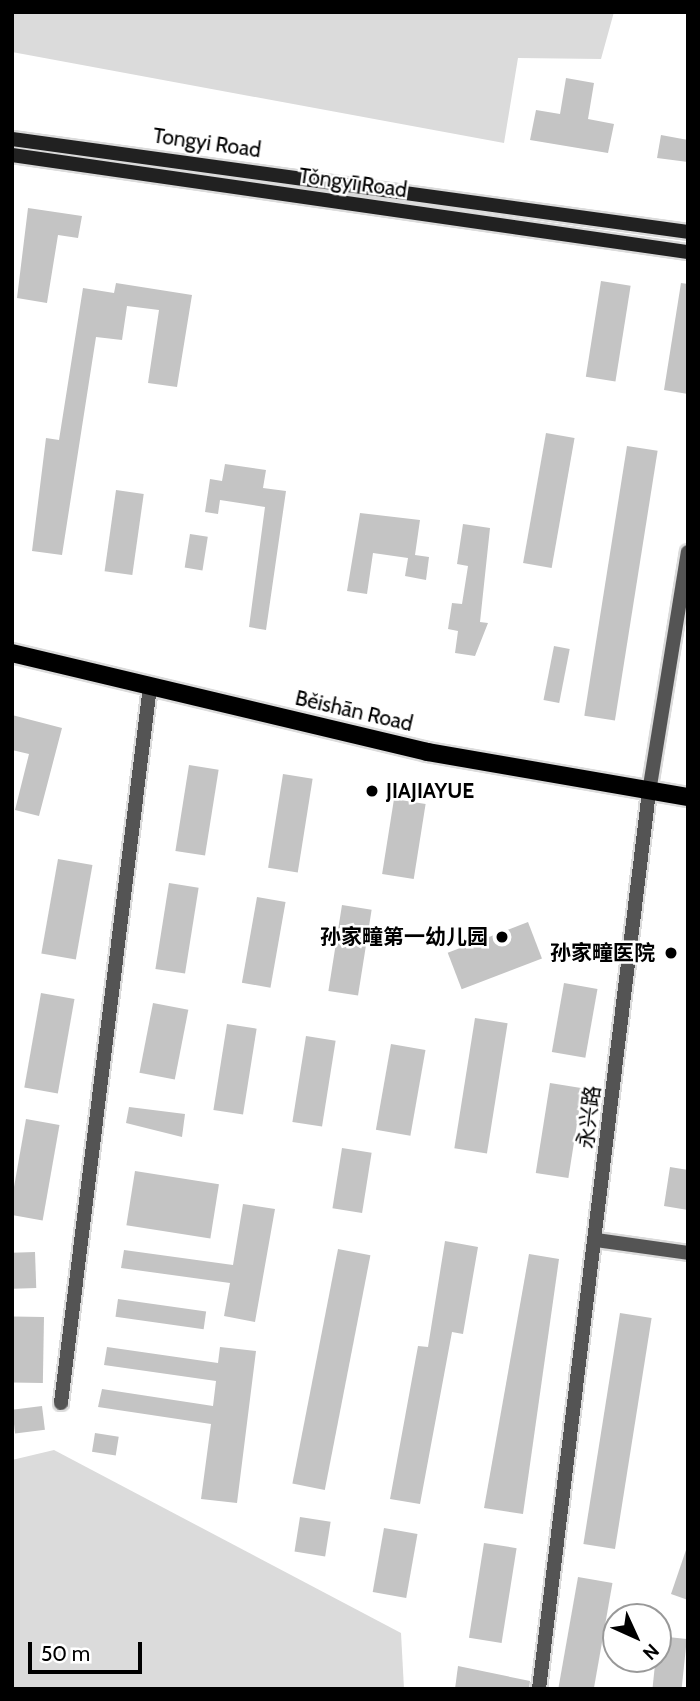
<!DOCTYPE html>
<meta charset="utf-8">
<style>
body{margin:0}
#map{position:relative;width:700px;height:1701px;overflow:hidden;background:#fff;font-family:Cabin,"Noto Sans SC",sans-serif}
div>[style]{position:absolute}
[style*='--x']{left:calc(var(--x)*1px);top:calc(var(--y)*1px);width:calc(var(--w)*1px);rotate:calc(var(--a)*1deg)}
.green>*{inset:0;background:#dbdbdb}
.building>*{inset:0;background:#c4c4c4;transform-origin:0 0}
.roads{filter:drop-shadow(2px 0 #dbdbdb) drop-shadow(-2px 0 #dbdbdb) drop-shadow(0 2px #dbdbdb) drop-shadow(0 -2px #dbdbdb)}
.tertiary>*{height:14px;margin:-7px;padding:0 7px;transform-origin:7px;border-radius:7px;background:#545454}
.secondary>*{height:14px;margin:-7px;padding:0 7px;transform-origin:7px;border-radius:7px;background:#212121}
.primary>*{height:18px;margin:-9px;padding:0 9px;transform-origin:9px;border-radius:9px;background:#000}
.dots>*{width:19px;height:19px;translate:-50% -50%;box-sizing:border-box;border:4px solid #fff;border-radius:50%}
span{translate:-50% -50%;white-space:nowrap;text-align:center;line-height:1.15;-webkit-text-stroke:5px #fff;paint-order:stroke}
.street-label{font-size:21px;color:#000}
.poi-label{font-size:21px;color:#000;font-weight:700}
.left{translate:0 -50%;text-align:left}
.right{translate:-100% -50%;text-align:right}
.frame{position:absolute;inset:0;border:14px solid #000;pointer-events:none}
.north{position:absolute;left:602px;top:1603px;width:70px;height:70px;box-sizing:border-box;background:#fff;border:2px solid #999;border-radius:50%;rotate:135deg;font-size:19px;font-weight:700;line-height:28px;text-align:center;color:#000}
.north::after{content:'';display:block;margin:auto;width:24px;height:32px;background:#000;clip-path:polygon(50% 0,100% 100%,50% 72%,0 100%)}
.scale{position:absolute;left:28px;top:1642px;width:114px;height:32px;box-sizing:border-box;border:4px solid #000;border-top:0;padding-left:9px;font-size:21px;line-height:24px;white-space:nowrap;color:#000;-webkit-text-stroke:5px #fff;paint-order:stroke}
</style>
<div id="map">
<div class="green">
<div style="clip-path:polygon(12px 12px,614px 12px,601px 59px,518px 58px,504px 143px,12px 52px)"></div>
<div style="clip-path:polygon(54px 1450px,401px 1633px,404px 1689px,12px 1689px,12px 1460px)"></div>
</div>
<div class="building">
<div style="clip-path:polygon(566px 78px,594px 83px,588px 119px,614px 124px,608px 153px,530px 140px,536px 110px,560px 114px)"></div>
<div style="clip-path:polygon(661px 135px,688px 140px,688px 162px,657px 158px)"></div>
<div style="clip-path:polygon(28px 208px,82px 216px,78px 238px,58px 235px,47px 303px,17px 298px)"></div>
<div style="left:601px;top:281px;width:30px;height:97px;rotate:9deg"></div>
<div style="clip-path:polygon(116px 283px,192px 295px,177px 387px,148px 383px,159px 310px,127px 306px,122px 340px,96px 337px,62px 555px,32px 551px,46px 438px,59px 440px,83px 288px,114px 293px)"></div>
<div style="clip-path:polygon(681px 283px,688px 284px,688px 394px,664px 390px)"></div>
<div style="left:546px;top:433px;width:29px;height:132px;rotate:10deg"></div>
<div style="left:627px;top:446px;width:31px;height:273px;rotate:9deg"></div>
<div style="clip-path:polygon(225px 464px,266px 470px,263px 488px,286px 491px,266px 630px,249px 627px,265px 507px,220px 500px,218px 514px,205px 512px,210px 479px,222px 481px)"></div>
<div style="left:116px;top:490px;width:28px;height:82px;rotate:8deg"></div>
<div style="clip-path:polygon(360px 513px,420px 520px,415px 555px,429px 557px,426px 580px,405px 576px,408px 558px,373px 553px,367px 594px,347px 591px)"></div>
<div style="clip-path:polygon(463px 524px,490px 528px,480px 622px,488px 623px,475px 656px,455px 653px,458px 631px,448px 629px,452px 603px,462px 604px,468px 566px,457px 564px)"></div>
<div style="left:190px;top:534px;width:18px;height:34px;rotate:9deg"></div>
<div style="left:554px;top:646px;width:16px;height:55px;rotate:11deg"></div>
<div style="clip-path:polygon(12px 715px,62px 728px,39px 816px,15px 810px,29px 754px,12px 750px)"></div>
<div style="left:189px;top:765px;width:30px;height:87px;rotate:9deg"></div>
<div style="left:283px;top:774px;width:30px;height:95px;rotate:9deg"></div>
<div style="left:394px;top:799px;width:32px;height:76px;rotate:9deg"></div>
<div style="left:58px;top:859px;width:35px;height:96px;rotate:10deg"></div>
<div style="left:169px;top:883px;width:30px;height:87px;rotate:9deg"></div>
<div style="left:257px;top:897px;width:29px;height:87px;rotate:10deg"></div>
<div style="left:342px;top:905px;width:30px;height:87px;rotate:9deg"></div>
<div style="left:528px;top:922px;width:39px;height:86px;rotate:69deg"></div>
<div style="left:564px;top:983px;width:34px;height:70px;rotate:10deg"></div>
<div style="left:41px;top:993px;width:34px;height:96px;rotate:10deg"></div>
<div style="left:153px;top:1003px;width:36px;height:71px;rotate:11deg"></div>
<div style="left:475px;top:1018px;width:33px;height:132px;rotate:9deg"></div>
<div style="left:227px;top:1024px;width:30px;height:87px;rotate:9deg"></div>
<div style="left:306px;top:1036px;width:30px;height:87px;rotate:9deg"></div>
<div style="left:391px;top:1044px;width:35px;height:87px;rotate:10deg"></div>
<div style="left:550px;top:1083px;width:33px;height:91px;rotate:9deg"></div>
<div style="clip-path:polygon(129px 1107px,185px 1114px,182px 1137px,126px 1123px)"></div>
<div style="left:26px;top:1119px;width:34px;height:97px;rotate:10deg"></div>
<div style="left:342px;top:1148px;width:30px;height:61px;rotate:9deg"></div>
<div style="clip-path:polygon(670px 1167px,688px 1170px,688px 1210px,664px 1206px)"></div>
<div style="left:135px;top:1171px;width:85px;height:55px;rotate:9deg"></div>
<div style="clip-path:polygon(243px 1204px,275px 1209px,255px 1322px,224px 1316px,230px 1283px,121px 1268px,124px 1250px,233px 1265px)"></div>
<div style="clip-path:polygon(445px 1241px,478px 1247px,463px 1334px,452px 1332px,420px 1504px,390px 1499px,418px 1346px,428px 1347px)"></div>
<div style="left:338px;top:1249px;width:33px;height:239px;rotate:11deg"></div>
<div style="left:35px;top:1252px;width:36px;height:23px;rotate:88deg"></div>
<div style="clip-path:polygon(529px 1254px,559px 1259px,523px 1514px,484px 1508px)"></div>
<div style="left:118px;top:1299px;width:89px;height:18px;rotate:8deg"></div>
<div style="left:620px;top:1313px;width:32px;height:234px;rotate:9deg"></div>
<div style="left:44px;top:1317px;width:66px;height:31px;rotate:91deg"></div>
<div style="clip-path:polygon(107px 1347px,218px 1363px,220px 1347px,256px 1351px,237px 1503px,201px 1499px,211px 1424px,98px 1407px,102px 1389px,213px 1406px,216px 1381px,104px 1365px)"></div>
<div style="left:42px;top:1406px;width:24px;height:30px;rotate:83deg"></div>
<div style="left:95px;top:1433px;width:24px;height:19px;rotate:9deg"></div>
<div style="left:300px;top:1517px;width:31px;height:35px;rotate:9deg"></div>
<div style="left:384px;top:1528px;width:34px;height:65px;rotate:10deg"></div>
<div style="left:484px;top:1543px;width:33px;height:96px;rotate:9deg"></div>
<div style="clip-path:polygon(686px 1550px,688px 1551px,688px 1600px,671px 1594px)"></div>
<div style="left:578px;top:1577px;width:35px;height:114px;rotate:10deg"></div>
<div style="left:658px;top:1636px;width:29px;height:54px;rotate:6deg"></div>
<div style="clip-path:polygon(458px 1666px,530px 1681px,529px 1689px,455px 1689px)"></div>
</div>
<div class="roads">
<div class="tertiary">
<div style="--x:596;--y:1240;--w:93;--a:8"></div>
<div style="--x:61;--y:1403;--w:723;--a:-82.92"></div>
<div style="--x:539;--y:1689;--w:904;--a:-83.01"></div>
<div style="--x:649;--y:792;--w:243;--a:-80.8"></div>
</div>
<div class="secondary">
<div style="--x:12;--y:139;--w:682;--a:7.83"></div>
<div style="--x:12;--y:155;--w:683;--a:8.17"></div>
</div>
<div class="primary">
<div style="--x:12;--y:653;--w:427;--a:13.4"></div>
<div style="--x:427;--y:752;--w:265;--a:9.8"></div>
</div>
</div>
<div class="dots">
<div style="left:372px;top:791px;background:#000"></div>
<div style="left:502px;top:937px;background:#000"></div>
<div style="left:671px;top:953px;background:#000"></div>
</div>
<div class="street-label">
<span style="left:207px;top:143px;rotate:8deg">Tongyi Road</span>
<span style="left:353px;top:183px;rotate:8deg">Tǒngyī Road</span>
<span style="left:354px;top:711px;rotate:13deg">Běishān Road</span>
<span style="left:589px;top:1117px;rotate:-83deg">永兴路</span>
</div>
<div class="poi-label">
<span class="left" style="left:386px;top:791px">JIAJIAYUE</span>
<span class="right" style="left:488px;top:937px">孙家疃第一幼儿园</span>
<span class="right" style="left:655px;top:953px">孙家疃医院</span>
</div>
<div class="frame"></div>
<div class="north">N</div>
<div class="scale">50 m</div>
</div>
